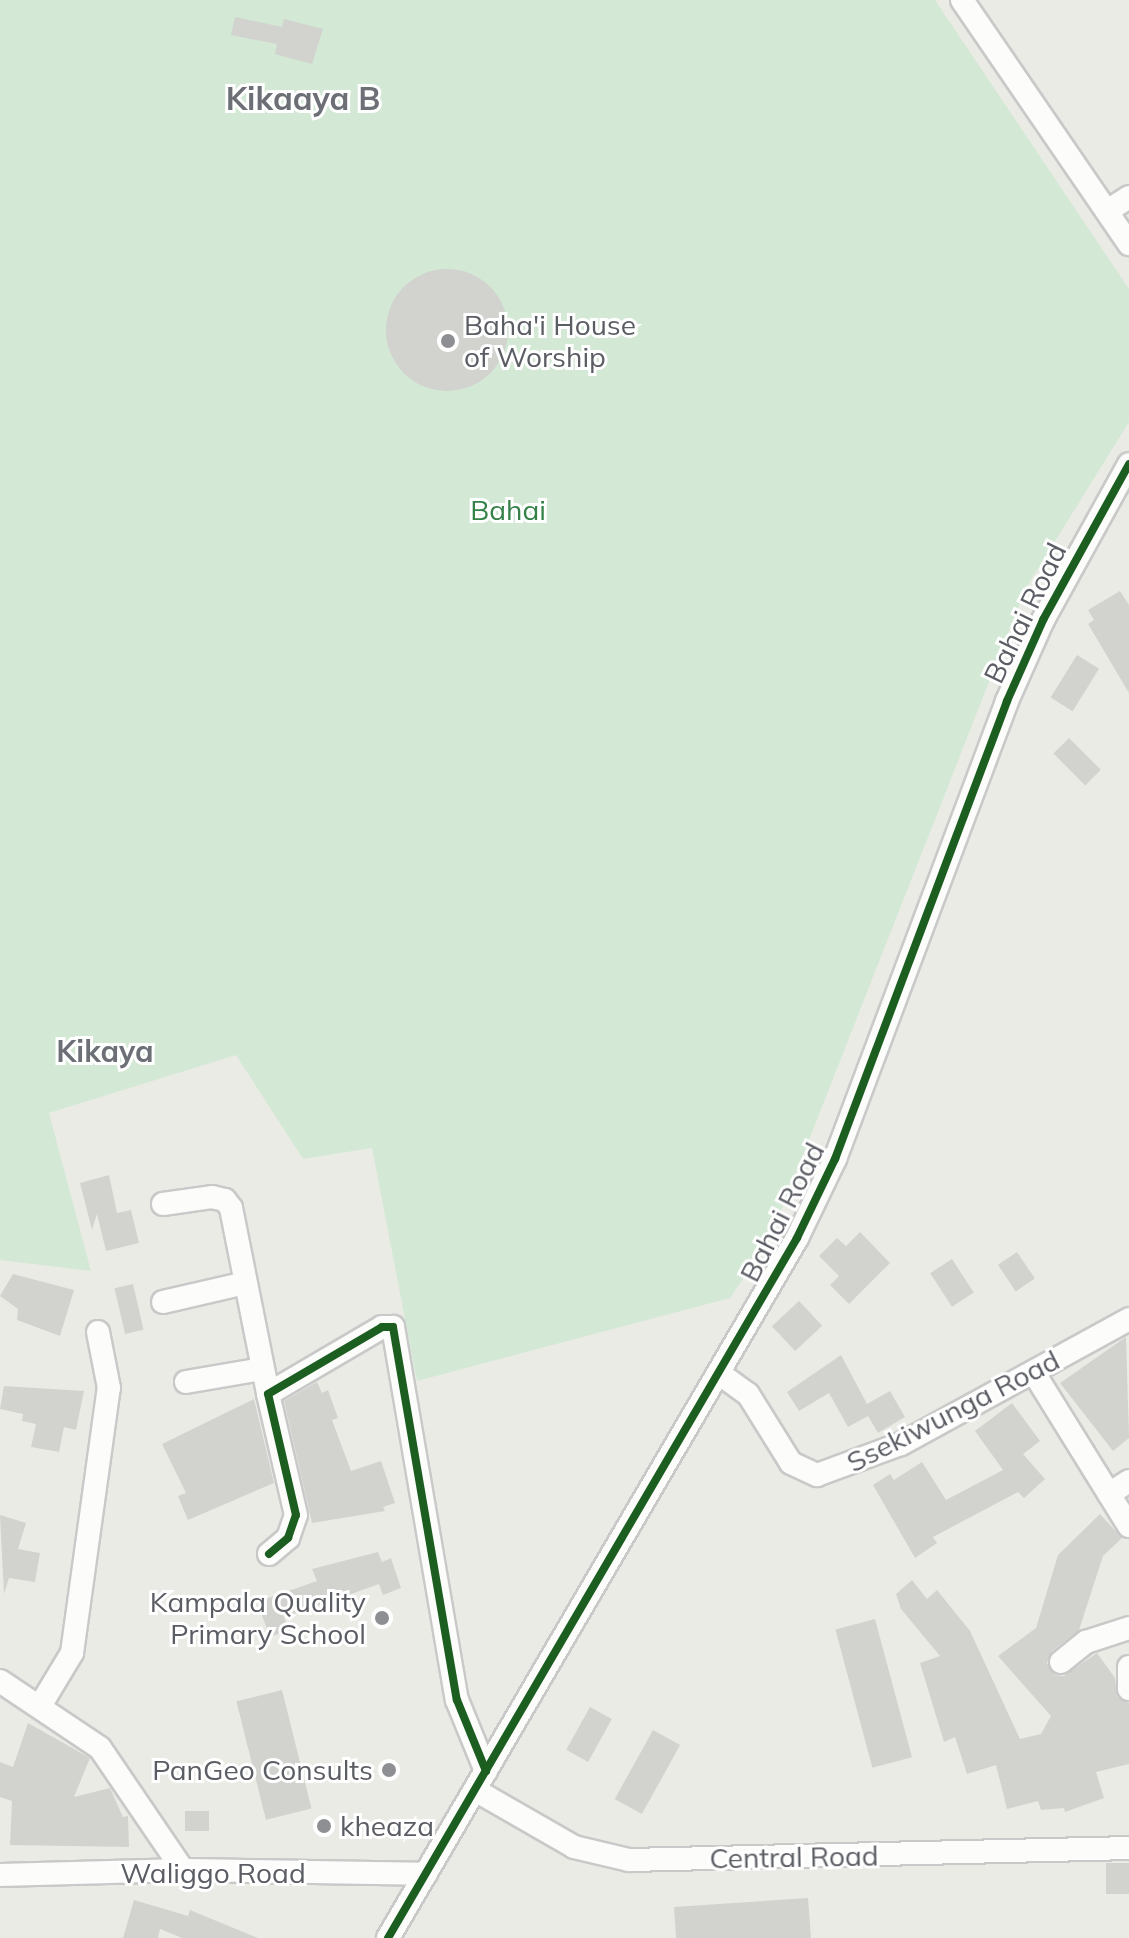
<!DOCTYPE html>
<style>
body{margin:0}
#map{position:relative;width:1129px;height:1938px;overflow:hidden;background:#ebebe6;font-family:Mulish,sans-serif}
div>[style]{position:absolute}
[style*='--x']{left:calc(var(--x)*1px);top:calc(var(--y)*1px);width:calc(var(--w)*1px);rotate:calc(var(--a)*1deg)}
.green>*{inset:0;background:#d3e8d5}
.building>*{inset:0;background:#d2d2cf;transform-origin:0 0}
.round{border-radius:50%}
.roads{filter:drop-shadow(2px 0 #c8c9c8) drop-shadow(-2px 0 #c8c9c8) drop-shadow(0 2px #c8c9c8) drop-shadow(0 -2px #c8c9c8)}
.minor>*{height:22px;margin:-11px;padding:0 11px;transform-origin:11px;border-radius:11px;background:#fcfcfb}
.cycleway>*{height:8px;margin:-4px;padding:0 4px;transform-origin:4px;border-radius:4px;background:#1b5e20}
.dots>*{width:22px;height:22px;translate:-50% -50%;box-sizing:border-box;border:4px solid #fff;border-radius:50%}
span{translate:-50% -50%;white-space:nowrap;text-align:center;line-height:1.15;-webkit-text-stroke:6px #fff;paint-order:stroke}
.poi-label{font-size:28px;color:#5b5d64}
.left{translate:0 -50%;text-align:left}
.right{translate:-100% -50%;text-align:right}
.park-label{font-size:28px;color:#348248}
.street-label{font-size:28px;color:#5b5d64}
.neighbourhood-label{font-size:30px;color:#6c6f76;font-weight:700}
.quarter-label{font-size:32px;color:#6c6f76;font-weight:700}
</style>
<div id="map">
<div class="green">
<div style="clip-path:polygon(0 0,935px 0,1129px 289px,1129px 422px,1026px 588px,770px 1239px,730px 1298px,417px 1381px,372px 1148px,303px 1159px,236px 1055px,49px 1113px,91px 1271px,0 1260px)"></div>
</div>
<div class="building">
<div style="clip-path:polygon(235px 17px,282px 27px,284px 19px,323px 29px,312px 64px,275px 54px,277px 44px,231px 35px)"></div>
<div class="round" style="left:386px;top:269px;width:122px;height:122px"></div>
<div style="clip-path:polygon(1120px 591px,1129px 605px,1129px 693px,1088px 624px,1094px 620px,1088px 610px)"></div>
<div style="left:1077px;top:655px;width:26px;height:50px;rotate:32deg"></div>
<div style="left:1069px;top:738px;width:45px;height:22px;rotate:45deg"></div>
<div style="clip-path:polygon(109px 1175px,117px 1213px,131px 1210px,139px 1243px,106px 1251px,97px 1214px,92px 1230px,80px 1183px)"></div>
<div style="clip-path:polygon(860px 1232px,890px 1263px,849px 1304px,830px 1285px,839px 1276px,819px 1256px,837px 1238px,846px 1246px)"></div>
<div style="left:1017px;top:1252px;width:32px;height:23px;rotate:56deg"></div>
<div style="left:952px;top:1259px;width:40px;height:26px;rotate:57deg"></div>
<div style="clip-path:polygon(13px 1274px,74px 1290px,60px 1336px,17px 1320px,18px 1309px,0 1296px)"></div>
<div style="left:133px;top:1284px;width:47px;height:19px;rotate:77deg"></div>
<div style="left:799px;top:1301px;width:34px;height:37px;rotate:47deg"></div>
<div style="clip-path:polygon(1126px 1337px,1129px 1438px,1113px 1451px,1060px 1383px)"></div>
<div style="clip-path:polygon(841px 1355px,867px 1404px,890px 1391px,905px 1417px,878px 1433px,868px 1416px,848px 1427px,829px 1393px,799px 1411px,787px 1392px)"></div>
<div style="clip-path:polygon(317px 1382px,322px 1393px,328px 1390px,338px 1418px,332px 1420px,351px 1471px,381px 1461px,395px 1503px,383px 1507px,385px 1511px,312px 1523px,284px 1401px)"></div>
<div style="clip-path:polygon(4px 1386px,84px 1391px,76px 1430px,64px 1427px,59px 1452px,31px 1447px,36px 1424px,22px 1421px,23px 1414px,0 1409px)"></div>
<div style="clip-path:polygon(254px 1399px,274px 1483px,188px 1520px,178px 1496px,186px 1493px,162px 1444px)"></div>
<div style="clip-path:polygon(1012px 1403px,1040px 1441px,1023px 1454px,1045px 1479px,1024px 1498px,1018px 1492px,933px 1537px,937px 1543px,915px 1558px,873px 1485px,890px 1474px,894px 1480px,922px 1462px,946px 1500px,1003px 1470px,975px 1431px)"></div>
<div style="clip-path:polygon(1100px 1514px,1122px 1538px,1103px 1556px,1079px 1630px,1052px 1651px,1047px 1663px,1055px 1675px,1064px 1676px,1097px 1653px,1115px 1678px,1117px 1697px,1129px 1703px,1129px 1764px,1096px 1772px,1104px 1798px,1065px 1812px,1064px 1808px,1041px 1810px,1038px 1801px,1007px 1809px,996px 1765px,967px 1774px,955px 1737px,944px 1742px,920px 1663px,940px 1656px,901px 1609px,896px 1594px,912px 1580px,927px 1599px,937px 1590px,970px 1631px,1020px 1739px,1041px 1734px,1051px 1716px,998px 1656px,1036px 1628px,1058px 1555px)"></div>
<div style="clip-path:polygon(0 1515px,26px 1523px,18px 1549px,40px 1553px,35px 1582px,9px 1578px,4px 1594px)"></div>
<div style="clip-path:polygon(378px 1552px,382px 1562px,391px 1558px,401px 1588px,383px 1595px,379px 1584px,340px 1598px,343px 1608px,326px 1614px,322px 1604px,284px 1617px,289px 1630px,270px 1637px,257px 1602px,317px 1581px,312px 1569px)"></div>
<div style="left:875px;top:1619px;width:143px;height:41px;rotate:75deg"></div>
<div style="left:282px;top:1690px;width:122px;height:47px;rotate:76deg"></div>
<div style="left:590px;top:1707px;width:25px;height:49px;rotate:29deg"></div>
<div style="clip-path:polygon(28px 1723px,90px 1758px,74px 1797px,110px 1788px,123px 1817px,128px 1816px,129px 1847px,10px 1845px,12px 1801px,0 1797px,0 1762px,13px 1767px)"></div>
<div style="left:653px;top:1730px;width:31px;height:79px;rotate:29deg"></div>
<div style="left:185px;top:1811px;width:24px;height:20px"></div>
<div style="left:1106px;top:1863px;width:23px;height:31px"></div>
<div style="clip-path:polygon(808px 1898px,811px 1938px,676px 1938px,674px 1907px)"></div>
<div style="clip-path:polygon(134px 1900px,188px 1916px,190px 1910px,258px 1938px,182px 1938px,160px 1929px,158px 1938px,123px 1938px)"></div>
</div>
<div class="roads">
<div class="minor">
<div style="--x:962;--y:0;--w:296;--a:55.6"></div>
<div style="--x:1109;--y:210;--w:24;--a:-33"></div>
<div style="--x:163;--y:1204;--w:49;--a:-8.1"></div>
<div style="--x:212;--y:1197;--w:13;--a:13"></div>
<div style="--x:225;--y:1200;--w:10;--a:53"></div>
<div style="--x:231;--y:1208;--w:190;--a:78.7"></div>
<div style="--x:163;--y:1302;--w:84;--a:-13"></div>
<div style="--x:1034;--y:1373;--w:180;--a:58.2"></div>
<div style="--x:720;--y:1374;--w:34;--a:36"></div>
<div style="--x:748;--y:1394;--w:81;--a:58.1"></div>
<div style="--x:791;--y:1463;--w:29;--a:25"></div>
<div style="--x:817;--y:1475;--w:90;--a:-20.3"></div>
<div style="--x:901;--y:1444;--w:260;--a:-28.7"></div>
<div style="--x:186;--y:1382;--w:77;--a:-9.7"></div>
<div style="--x:1109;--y:1494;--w:24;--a:-33"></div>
<div style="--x:269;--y:1554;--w:25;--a:-40"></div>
<div style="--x:288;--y:1538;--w:24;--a:-71"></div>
<div style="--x:296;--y:1515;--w:124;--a:-103"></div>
<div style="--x:268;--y:1394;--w:132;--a:-30.4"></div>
<div style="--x:382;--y:1327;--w:11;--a:0"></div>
<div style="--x:393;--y:1327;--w:378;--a:80.3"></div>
<div style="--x:457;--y:1700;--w:77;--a:67.8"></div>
<div style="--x:1061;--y:1662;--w:32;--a:-39"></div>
<div style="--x:1086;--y:1642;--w:45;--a:-18"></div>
<div style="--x:0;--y:1681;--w:120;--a:33.8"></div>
<div style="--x:100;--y:1748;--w:148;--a:55.8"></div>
<div style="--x:1129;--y:1689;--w:22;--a:-90"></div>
<div style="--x:40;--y:1706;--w:62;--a:-58.9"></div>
<div style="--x:72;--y:1653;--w:268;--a:-82.1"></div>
<div style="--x:109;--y:1388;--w:57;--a:-101.1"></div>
<div style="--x:475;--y:1790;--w:114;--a:29.9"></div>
<div style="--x:574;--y:1847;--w:57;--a:13.3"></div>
<div style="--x:629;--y:1860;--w:500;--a:-1.37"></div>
<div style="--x:0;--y:1875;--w:183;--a:-1.6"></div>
<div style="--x:183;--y:1870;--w:243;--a:0.9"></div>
<div style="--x:388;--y:1938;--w:811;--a:-59.7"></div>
<div style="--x:797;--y:1238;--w:88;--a:-64.3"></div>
<div style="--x:835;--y:1159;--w:489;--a:-69.4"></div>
<div style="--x:1007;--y:701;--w:89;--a:-66"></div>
<div style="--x:1043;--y:620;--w:178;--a:-61.1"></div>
</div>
</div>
<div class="cycleway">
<div style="--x:269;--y:1554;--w:25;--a:-40"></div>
<div style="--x:288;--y:1538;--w:24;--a:-71"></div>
<div style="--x:296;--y:1515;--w:124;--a:-103"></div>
<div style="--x:268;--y:1394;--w:132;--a:-30.4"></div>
<div style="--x:382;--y:1327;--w:11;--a:0"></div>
<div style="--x:393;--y:1327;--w:378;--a:80.3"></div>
<div style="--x:457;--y:1700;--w:77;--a:67.8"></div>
<div style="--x:388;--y:1938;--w:811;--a:-59.7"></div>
<div style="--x:797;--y:1238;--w:88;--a:-64.3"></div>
<div style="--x:835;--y:1159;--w:489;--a:-69.4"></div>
<div style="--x:1007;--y:701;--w:89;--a:-66"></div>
<div style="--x:1043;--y:620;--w:178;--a:-61.1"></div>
</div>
<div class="dots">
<div style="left:448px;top:341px;background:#8d8f92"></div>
<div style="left:382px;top:1618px;background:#8d8f92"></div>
<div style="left:389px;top:1770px;background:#8d8f92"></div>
<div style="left:324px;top:1826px;background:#8d8f92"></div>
</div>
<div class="poi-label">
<span class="left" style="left:464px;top:341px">Baha'i House<br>of Worship</span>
<span class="right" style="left:366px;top:1618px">Kampala Quality<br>Primary School</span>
<span class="right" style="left:373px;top:1770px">PanGeo Consults</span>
<span class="left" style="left:340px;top:1826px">kheaza</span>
</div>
<div class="park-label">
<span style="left:508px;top:510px">Bahai</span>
</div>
<div class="street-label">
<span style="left:1025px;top:613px;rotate:-64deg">Bahai Road</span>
<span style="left:782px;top:1212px;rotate:-63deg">Bahai Road</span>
<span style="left:953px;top:1411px;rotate:-27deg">Ssekiwunga Road</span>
<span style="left:794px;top:1857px;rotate:-1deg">Central Road</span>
<span style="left:213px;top:1873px">Waliggo Road</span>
</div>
<div class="neighbourhood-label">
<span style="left:105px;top:1051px">Kikaya</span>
</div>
<div class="quarter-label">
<span style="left:303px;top:98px">Kikaaya B</span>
</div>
</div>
